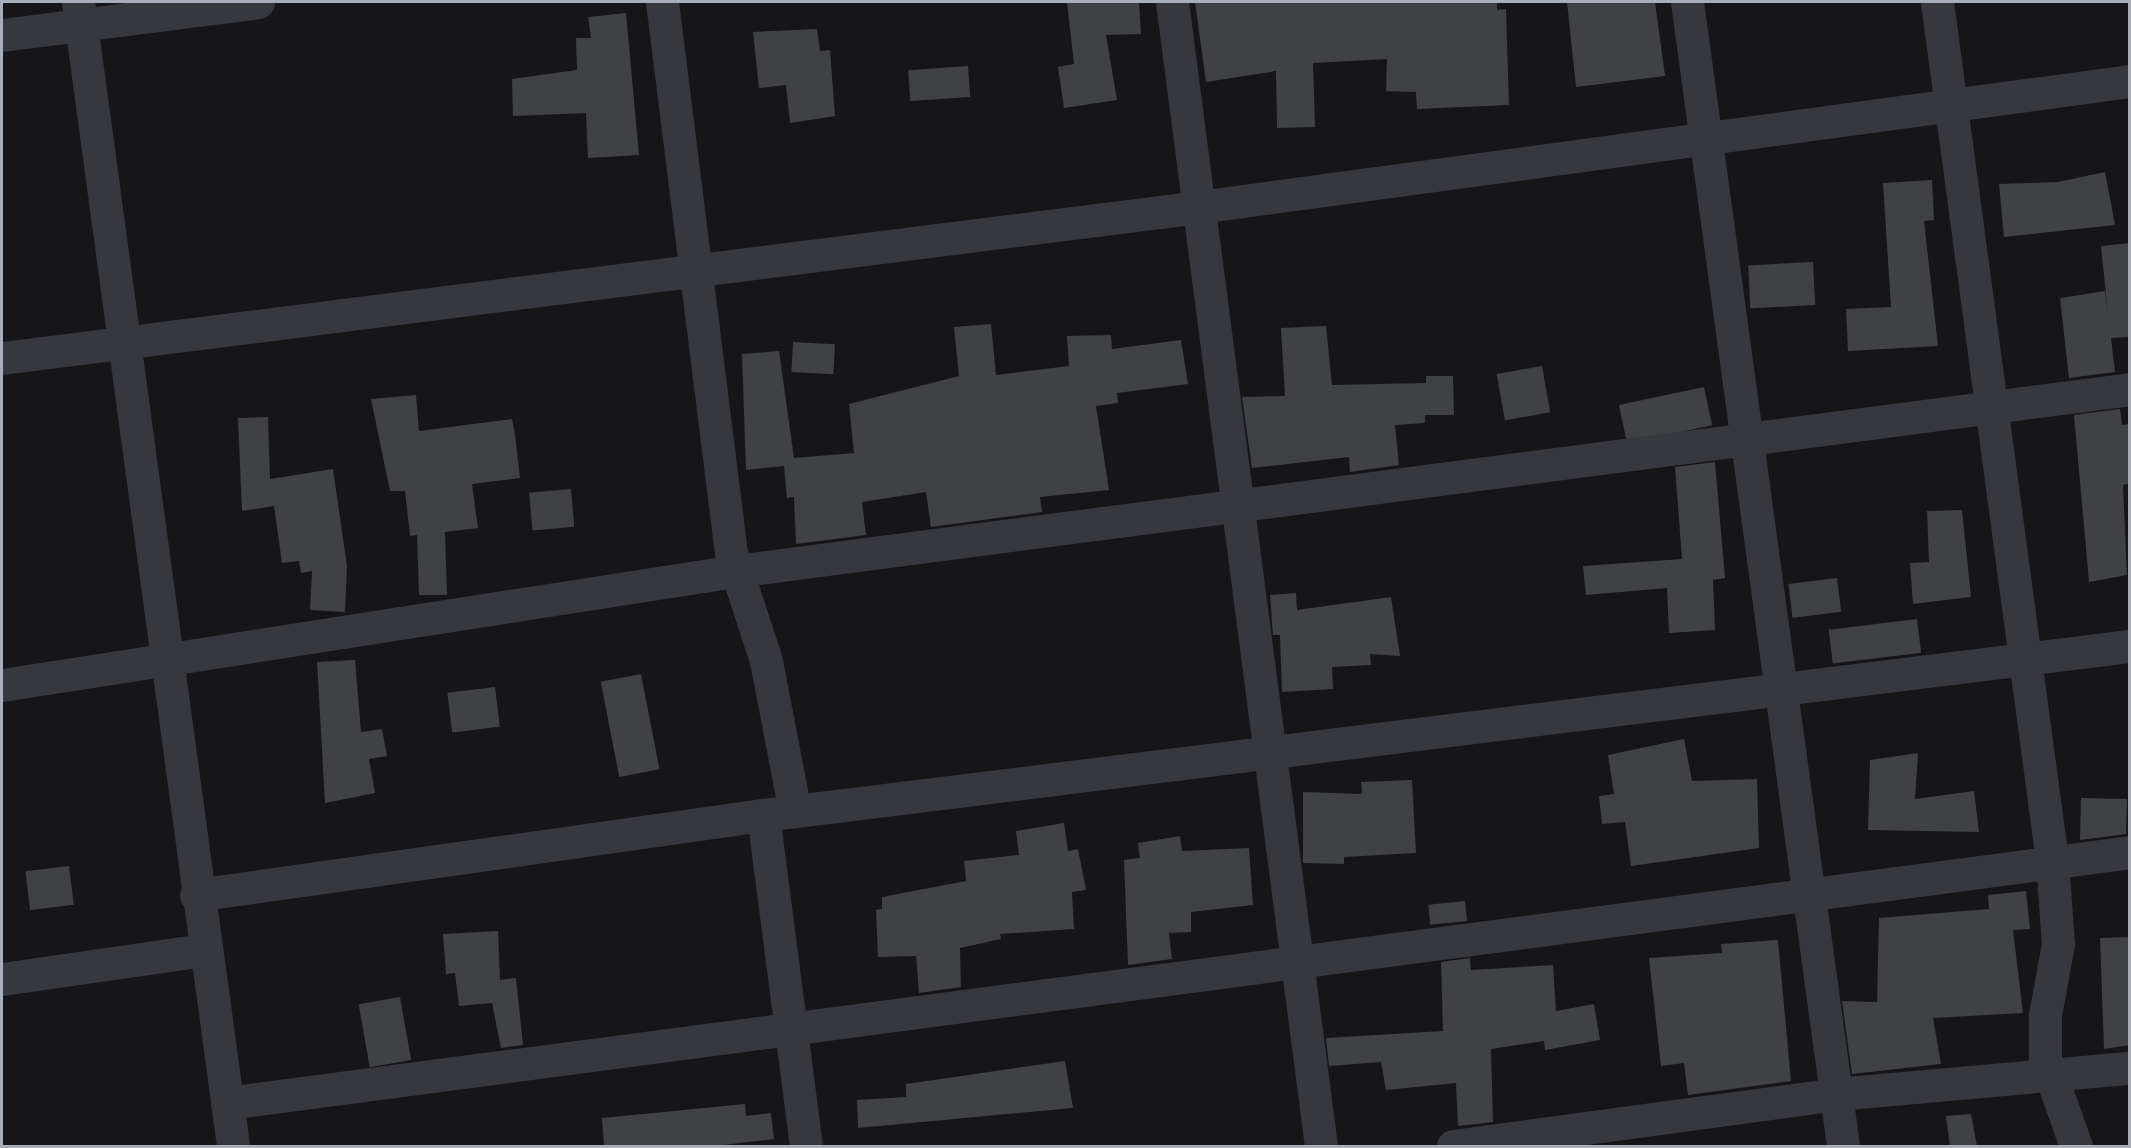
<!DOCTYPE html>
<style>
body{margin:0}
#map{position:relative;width:2131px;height:1148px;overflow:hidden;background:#161618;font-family:"DejaVu Sans",sans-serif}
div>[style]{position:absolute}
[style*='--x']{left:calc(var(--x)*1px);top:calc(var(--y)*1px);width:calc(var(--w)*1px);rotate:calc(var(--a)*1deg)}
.building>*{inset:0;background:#404145;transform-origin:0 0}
.street>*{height:33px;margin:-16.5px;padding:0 16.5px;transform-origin:16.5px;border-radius:16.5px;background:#37383d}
span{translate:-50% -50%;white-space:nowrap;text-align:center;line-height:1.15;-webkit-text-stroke:5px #111113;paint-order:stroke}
.frame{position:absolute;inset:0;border:3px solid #a8adb8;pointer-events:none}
</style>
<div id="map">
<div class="building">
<div style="clip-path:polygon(1067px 2px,1139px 2px,1141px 34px,1106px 35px,1117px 100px,1064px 108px,1058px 67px,1074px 64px)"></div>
<div style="clip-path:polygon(1195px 2px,1497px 2px,1497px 10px,1506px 9px,1509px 105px,1417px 109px,1416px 92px,1386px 91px,1387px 59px,1313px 63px,1315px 127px,1277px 128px,1276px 71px,1206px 82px)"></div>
<div style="clip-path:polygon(1567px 2px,1655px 2px,1665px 76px,1576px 87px)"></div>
<div style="clip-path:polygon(626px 13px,639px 155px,588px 158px,586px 113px,513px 116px,512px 79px,577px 70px,576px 38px,591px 38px,588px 17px)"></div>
<div style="clip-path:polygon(817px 29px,820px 51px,830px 50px,835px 116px,790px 123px,786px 85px,759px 88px,753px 32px)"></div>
<div style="left:968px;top:66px;width:31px;height:60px;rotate:86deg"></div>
<div style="clip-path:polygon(2105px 172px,2115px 225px,2004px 237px,1999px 184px,2058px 182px)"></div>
<div style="clip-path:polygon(1932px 180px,1934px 220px,1924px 221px,1938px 346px,1848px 351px,1846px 309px,1891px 307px,1883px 183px)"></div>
<div style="clip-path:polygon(2130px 243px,2130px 337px,2111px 338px,2115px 372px,2069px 378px,2060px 298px,2105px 291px,2108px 314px,2101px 246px)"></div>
<div style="left:1813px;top:262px;width:43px;height:65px;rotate:87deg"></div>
<div style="clip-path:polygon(991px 324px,996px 375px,1069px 366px,1067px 336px,1111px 335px,1112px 349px,1181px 340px,1188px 384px,1117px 393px,1118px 403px,1096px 406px,1109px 490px,1040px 497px,1042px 512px,931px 527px,926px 492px,862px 502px,866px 535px,796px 544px,794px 497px,787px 498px,784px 466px,746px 470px,742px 354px,779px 351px,794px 458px,854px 453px,849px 404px,959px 376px,954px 327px)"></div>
<div style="clip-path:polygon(1326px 326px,1332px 385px,1426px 383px,1426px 376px,1453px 376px,1454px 415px,1425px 415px,1425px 423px,1395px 425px,1399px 465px,1350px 472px,1349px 457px,1252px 468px,1242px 397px,1285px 396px,1281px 328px)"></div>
<div style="left:793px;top:342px;width:42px;height:30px;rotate:3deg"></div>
<div style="left:1542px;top:366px;width:47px;height:46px;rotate:80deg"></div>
<div style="left:1704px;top:387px;width:39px;height:87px;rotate:78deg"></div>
<div style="clip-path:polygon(416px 395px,419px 431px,512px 419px,515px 434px,520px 478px,472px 484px,478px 528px,445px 532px,447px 595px,419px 595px,417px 535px,410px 536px,405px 491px,390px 491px,371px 399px)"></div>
<div style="clip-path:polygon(2120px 409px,2122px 425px,2130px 424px,2130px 483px,2123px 485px,2127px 575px,2089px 582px,2074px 415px)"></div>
<div style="clip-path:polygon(268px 417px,270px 479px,333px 469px,347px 566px,345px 612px,310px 610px,312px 571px,301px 573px,299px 561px,282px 563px,274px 506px,242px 511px,238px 418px)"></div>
<div style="clip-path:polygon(1715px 462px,1725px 578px,1713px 580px,1715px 630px,1669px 633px,1667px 588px,1586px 595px,1583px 566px,1682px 559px,1675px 467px)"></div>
<div style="left:571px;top:489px;width:38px;height:42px;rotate:85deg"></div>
<div style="clip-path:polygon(1962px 510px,1971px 597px,1913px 604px,1910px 563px,1929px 562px,1927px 511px)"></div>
<div style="left:1837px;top:578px;width:34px;height:49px;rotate:83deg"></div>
<div style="clip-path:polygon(1296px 593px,1297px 610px,1391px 597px,1400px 656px,1370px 654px,1371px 665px,1332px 667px,1333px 689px,1282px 692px,1280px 635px,1273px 635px,1270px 595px)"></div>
<div style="left:1917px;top:619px;width:34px;height:89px;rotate:83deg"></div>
<div style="clip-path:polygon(355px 660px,361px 732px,382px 729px,387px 756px,369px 759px,375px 793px,325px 803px,317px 662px)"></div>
<div style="left:641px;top:674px;width:97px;height:41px;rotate:79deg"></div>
<div style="left:495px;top:687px;width:40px;height:48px;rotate:83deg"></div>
<div style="clip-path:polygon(1684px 739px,1692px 781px,1757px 779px,1759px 848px,1631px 866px,1625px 822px,1602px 824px,1599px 796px,1614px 794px,1608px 755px)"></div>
<div style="clip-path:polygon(1918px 753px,1915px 799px,1974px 791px,1979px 832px,1868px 830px,1870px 760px)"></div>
<div style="clip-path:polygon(1412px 780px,1416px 853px,1344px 857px,1344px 864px,1303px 863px,1303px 792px,1362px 794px,1361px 782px)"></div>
<div style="clip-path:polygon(2081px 798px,2127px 799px,2126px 834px,2080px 840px)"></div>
<div style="clip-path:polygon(1064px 823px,1068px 851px,1078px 849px,1086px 890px,1072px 892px,1074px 929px,1000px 934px,1001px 939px,960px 948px,961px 987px,919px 993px,916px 956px,878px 957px,876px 910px,882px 909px,882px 897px,966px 881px,964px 861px,1019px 855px,1016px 831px)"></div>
<div style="clip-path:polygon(1180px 836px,1182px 851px,1249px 848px,1253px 905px,1191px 912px,1191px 932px,1169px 933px,1172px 959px,1128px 965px,1124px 860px,1140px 858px,1138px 843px)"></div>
<div style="left:69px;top:866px;width:39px;height:44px;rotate:83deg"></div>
<div style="clip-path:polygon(2026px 891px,2030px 929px,2013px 930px,2023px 1013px,1933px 1018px,1941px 1064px,1852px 1074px,1842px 1001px,1877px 1002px,1879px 918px,1989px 909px,1988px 895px)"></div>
<div style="left:1465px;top:901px;width:20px;height:37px;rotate:84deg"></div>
<div style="clip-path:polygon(498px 931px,500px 980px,516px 978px,523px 1045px,501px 1048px,492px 1003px,459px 1006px,455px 973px,446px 974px,443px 934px)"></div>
<div style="clip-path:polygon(2130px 937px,2130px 1045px,2104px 1049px,2100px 938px)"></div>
<div style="clip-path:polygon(1778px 940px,1791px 1081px,1688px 1095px,1684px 1063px,1661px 1066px,1649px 958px,1722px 953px,1721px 944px)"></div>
<div style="clip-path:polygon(1470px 958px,1471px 970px,1553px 965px,1556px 1011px,1594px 1004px,1600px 1040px,1545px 1050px,1544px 1041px,1491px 1049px,1493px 1122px,1458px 1126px,1456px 1083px,1386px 1090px,1381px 1062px,1329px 1066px,1326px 1038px,1443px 1031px,1441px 962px)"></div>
<div style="left:400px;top:997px;width:64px;height:42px;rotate:80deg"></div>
<div style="clip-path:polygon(1065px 1061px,1073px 1108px,858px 1128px,857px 1100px,906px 1097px,906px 1084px)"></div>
<div style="clip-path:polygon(745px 1104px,746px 1116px,771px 1113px,774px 1139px,715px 1146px,604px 1146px,602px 1118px)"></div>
<div style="clip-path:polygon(1971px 1114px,1977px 1146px,1950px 1146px,1946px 1116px)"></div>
</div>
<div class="street">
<div style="--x:78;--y:2;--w:1154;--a:82.28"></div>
<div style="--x:662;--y:2;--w:555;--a:82.86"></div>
<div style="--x:731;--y:553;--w:114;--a:72"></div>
<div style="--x:766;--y:661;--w:153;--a:79.1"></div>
<div style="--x:1172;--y:2;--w:1154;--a:82.58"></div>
<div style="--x:1687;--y:2;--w:1155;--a:82.23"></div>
<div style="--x:1937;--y:2;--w:867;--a:82.37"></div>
<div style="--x:2052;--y:861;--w:83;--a:85.9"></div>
<div style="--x:2058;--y:944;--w:72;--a:100.4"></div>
<div style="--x:2045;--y:1015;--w:44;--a:90"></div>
<div style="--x:2045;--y:1059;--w:92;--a:70.4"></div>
<div style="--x:2;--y:35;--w:258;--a:-7.3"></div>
<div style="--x:2;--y:358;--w:1206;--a:-7.19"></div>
<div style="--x:1199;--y:207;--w:939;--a:-7.71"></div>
<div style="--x:2;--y:685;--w:742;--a:-8.84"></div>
<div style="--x:735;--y:571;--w:1407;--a:-7.43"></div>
<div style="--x:763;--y:815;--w:334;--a:82.6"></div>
<div style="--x:196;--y:895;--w:573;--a:-8.03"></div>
<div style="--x:763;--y:815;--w:1377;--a:-7.05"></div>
<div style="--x:2;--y:979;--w:203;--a:-8.2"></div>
<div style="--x:227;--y:1103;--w:1919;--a:-7.51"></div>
<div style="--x:1453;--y:1146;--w:387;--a:-7.7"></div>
<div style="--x:1836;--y:1094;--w:295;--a:-5.1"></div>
</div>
<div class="frame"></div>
</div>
